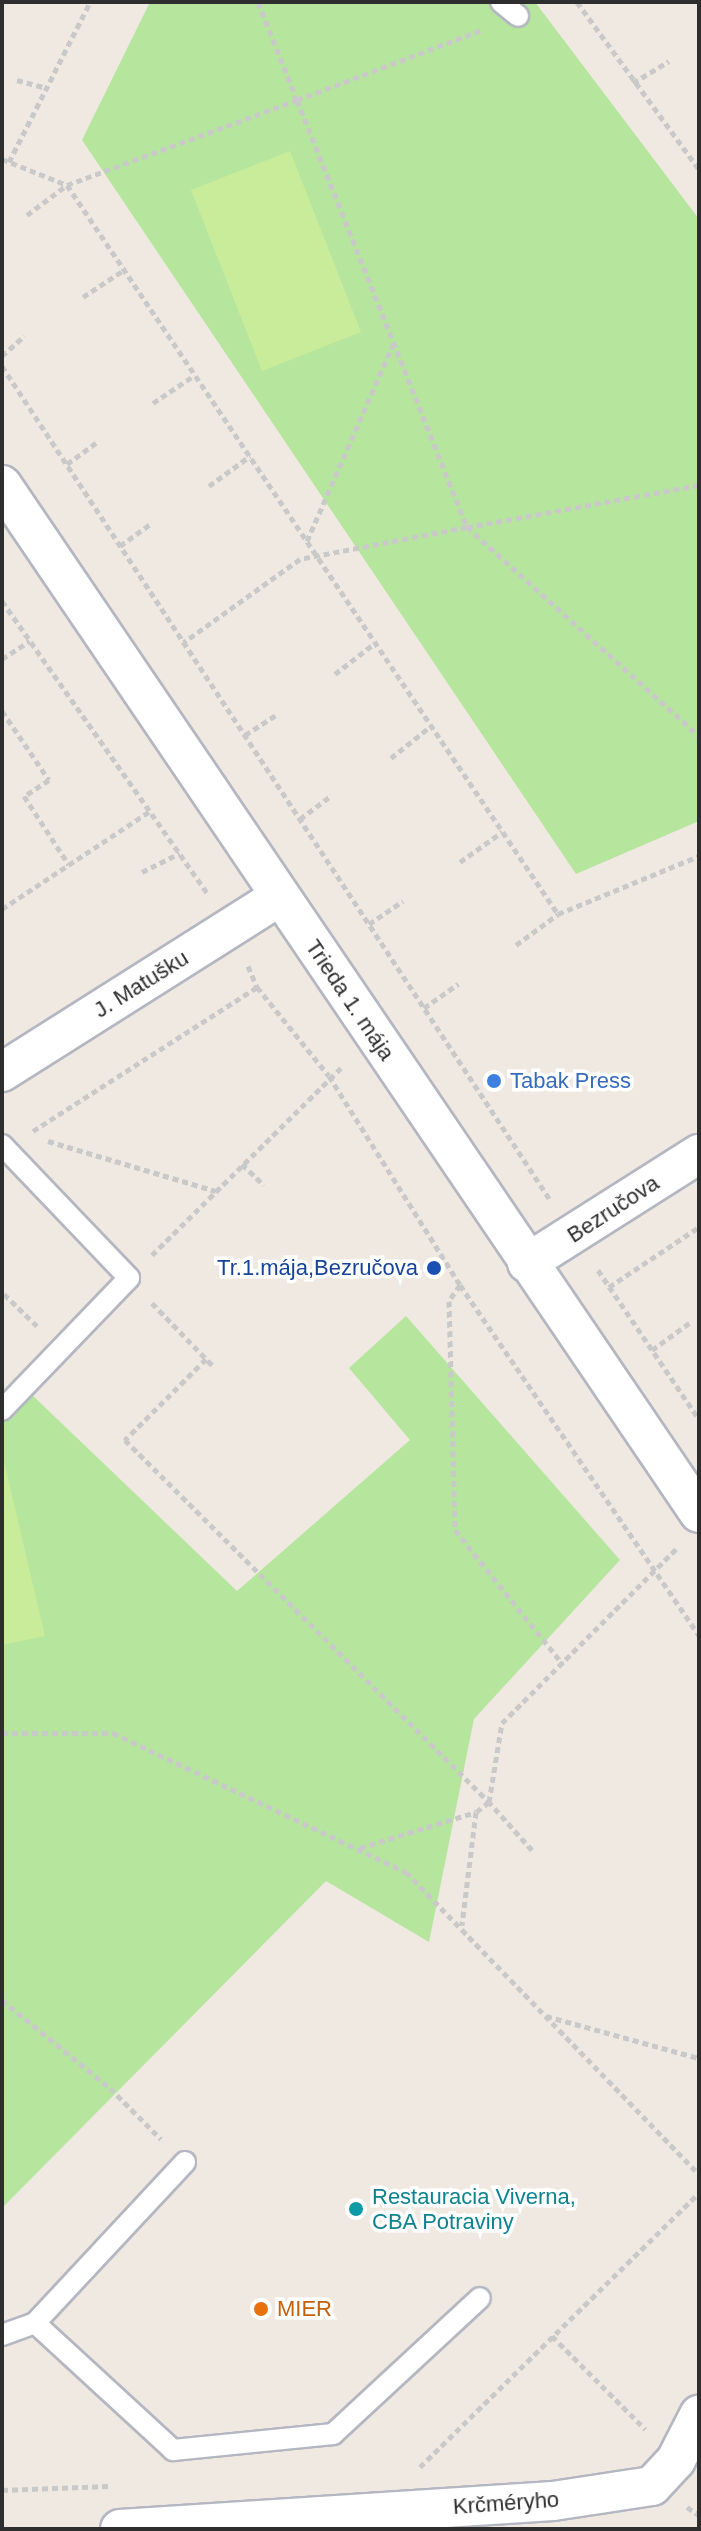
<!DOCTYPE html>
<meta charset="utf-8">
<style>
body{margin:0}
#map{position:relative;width:701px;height:2531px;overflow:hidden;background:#efe9e1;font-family:Arial,sans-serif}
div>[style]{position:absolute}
.green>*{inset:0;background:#b6e59e}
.pitch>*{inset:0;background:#c9ec9a}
.path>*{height:5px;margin-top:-2.5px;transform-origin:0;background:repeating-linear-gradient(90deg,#c9c9c9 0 6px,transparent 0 10px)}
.roads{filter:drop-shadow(2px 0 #b4b7c1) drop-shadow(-2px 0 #b4b7c1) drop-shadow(0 2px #b4b7c1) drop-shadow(0 -2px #b4b7c1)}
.lane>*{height:20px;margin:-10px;padding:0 10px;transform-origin:10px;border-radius:10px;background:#fff}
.street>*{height:38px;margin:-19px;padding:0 19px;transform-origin:19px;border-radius:19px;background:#fff}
.dots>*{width:22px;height:22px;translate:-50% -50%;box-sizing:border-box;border:4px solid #fff;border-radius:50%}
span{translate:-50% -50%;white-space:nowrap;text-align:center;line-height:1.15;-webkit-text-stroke:7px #fff;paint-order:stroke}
.street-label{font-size:22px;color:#2e2e2e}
.shop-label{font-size:22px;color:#366cbe}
.left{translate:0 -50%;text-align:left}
.transit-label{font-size:22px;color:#164399}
.right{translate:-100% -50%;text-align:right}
.culture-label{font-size:22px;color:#0d838f}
.food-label{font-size:22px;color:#c56008}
.frame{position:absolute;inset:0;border:4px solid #2e2e2e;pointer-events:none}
</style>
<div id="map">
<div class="green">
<i style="clip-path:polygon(150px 2px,535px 2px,699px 219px,699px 821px,576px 874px,82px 140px)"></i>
<i style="clip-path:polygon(406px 1316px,620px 1560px,474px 1719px,429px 1942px,326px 1881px,2px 2208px,2px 1424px,31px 1394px,237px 1591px,410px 1440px,349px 1368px)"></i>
</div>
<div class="pitch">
<i style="clip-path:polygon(290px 151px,361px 332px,262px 371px,191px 190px)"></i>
<i style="clip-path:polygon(2px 1453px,45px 1636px,2px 1645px)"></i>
</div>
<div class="path">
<i style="left:258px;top:2px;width:105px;rotate:68.3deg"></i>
<i style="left:297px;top:100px;width:197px;rotate:-20.8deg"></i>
<i style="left:577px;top:2px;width:207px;rotate:53.9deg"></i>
<i style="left:17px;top:80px;width:30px;rotate:15deg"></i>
<i style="left:633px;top:83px;width:42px;rotate:-31.4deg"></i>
<i style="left:2px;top:159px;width:70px;rotate:21.8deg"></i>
<i style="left:67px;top:185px;width:879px;rotate:56.04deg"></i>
<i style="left:558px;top:914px;width:152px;rotate:-22.4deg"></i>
<i style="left:9px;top:162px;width:179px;rotate:-63.1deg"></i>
<i style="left:27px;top:215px;width:50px;rotate:-36.9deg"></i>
<i style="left:67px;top:185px;width:245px;rotate:-20.3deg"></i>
<i style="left:297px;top:100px;width:460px;rotate:68.3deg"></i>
<i style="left:467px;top:527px;width:170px;rotate:169.2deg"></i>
<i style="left:300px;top:559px;width:143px;rotate:144.4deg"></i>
<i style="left:83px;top:297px;width:49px;rotate:-33.4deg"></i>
<i style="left:2px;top:356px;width:30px;rotate:-42deg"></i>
<i style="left:2px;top:366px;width:999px;rotate:56.68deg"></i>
<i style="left:153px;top:403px;width:50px;rotate:-33.7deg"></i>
<i style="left:67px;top:464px;width:36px;rotate:-36deg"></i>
<i style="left:699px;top:485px;width:236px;rotate:169.7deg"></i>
<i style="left:467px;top:527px;width:312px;rotate:42deg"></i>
<i style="left:209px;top:486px;width:51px;rotate:-36.2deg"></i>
<i style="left:307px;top:541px;width:217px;rotate:-66.4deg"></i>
<i style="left:120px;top:546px;width:37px;rotate:-36deg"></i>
<i style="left:2px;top:601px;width:358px;rotate:54.9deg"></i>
<i style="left:2px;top:659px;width:33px;rotate:-33deg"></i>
<i style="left:335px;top:674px;width:51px;rotate:-37.8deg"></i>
<i style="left:2px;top:711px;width:83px;rotate:55.7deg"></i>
<i style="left:49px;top:780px;width:30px;rotate:147deg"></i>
<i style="left:24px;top:796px;width:82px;rotate:56.9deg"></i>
<i style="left:245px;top:735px;width:38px;rotate:-33deg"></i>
<i style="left:391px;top:758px;width:51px;rotate:-38.7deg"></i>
<i style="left:300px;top:819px;width:40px;rotate:-37deg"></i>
<i style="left:460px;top:862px;width:52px;rotate:-35.5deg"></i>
<i style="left:142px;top:872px;width:42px;rotate:-26.6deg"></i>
<i style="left:2px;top:909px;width:178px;rotate:-33.5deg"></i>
<i style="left:369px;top:924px;width:41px;rotate:-34.1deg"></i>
<i style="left:516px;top:945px;width:52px;rotate:-36.4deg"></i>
<i style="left:248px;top:966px;width:23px;rotate:67deg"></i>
<i style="left:424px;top:1008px;width:42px;rotate:-35.2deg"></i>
<i style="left:33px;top:1131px;width:266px;rotate:-32.7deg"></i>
<i style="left:257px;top:987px;width:114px;rotate:51deg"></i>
<i style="left:329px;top:1076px;width:247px;rotate:57.9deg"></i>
<i style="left:460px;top:1285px;width:424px;rotate:55.7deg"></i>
<i style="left:48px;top:1141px;width:175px;rotate:16.6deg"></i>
<i style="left:242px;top:1164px;width:30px;rotate:44deg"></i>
<i style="left:152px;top:1255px;width:270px;rotate:-44.7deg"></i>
<i style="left:598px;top:1270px;width:180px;rotate:55.9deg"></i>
<i style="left:460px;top:1285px;width:19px;rotate:125deg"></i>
<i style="left:449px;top:1301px;width:229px;rotate:88.5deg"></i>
<i style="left:455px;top:1530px;width:171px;rotate:51.2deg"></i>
<i style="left:609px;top:1287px;width:108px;rotate:-33.7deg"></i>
<i style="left:4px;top:1294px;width:46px;rotate:44.1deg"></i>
<i style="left:152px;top:1303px;width:89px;rotate:45.9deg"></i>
<i style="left:652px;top:1350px;width:49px;rotate:-35.9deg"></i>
<i style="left:206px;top:1359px;width:115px;rotate:135deg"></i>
<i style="left:125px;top:1440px;width:513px;rotate:44.84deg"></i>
<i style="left:489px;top:1802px;width:16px;rotate:142deg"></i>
<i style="left:2px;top:1733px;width:111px"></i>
<i style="left:113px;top:1733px;width:324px;rotate:25.4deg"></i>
<i style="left:406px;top:1872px;width:421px;rotate:45.9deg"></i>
<i style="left:360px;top:1848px;width:121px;rotate:-17.2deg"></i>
<i style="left:476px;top:1812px;width:114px;rotate:97.1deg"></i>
<i style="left:532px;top:1850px;width:64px;rotate:-131.9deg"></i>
<i style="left:489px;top:1802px;width:80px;rotate:-80.7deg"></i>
<i style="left:502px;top:1723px;width:249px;rotate:-45deg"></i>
<i style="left:2px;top:2000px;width:139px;rotate:39.2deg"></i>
<i style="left:110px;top:2088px;width:72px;rotate:45deg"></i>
<i style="left:546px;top:2016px;width:159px;rotate:15.4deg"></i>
<i style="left:552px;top:2336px;width:132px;rotate:45deg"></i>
<i style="left:420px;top:2467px;width:391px;rotate:-44.5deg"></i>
<i style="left:2px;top:2490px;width:107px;rotate:-2.1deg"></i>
<i style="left:687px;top:2507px;width:14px;rotate:34deg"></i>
</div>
<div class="roads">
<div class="lane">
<i style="left:501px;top:2px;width:22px;rotate:39deg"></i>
<i style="left:2px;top:1145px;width:184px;rotate:46.3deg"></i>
<i style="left:129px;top:1278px;width:183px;rotate:133.9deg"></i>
<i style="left:35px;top:2323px;width:220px;rotate:-47deg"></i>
<i style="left:2px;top:2335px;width:35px;rotate:-20deg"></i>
<i style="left:35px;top:2323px;width:188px;rotate:42.6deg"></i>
<i style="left:173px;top:2450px;width:161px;rotate:-5.7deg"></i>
<i style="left:333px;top:2434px;width:200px;rotate:-42.8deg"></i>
</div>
<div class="street">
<i style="left:2px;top:485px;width:1242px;rotate:55.86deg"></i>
<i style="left:2px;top:1072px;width:328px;rotate:-32.3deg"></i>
<i style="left:527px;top:1263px;width:204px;rotate:-32.4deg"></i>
<i style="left:120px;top:2529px;width:434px;rotate:-3.7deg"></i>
<i style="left:553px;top:2501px;width:100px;rotate:-8.6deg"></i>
<i style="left:652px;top:2486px;width:35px;rotate:-47deg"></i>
<i style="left:676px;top:2460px;width:51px;rotate:-62.9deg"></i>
</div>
</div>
<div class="dots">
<i style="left:494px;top:1081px;background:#3f7fe0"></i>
<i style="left:434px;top:1268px;background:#1a4fb4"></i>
<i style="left:356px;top:2209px;background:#0f9aa8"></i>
<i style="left:261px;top:2309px;background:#e8710a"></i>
</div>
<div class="street-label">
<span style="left:141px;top:984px;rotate:-32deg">J. Matušku</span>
<span style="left:350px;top:1000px;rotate:56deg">Trieda 1. mája</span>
<span style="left:613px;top:1209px;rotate:-33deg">Bezručova</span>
<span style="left:506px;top:2503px;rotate:-4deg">Krčméryho</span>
</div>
<div class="shop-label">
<span class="left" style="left:510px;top:1081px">Tabak Press</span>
</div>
<div class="transit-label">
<span class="right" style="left:418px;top:1268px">Tr.1.mája,Bezručova</span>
</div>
<div class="culture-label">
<span class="left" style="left:372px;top:2209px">Restauracia Viverna,<br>CBA Potraviny</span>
</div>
<div class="food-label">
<span class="left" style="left:277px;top:2309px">MIER</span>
</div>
<div class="frame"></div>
</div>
